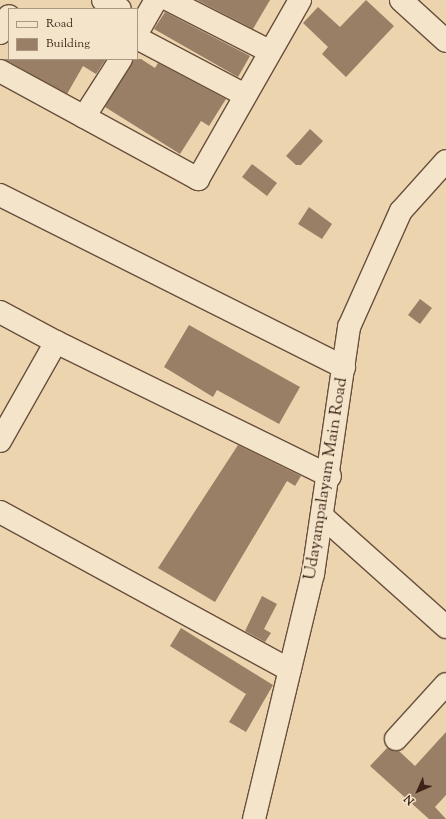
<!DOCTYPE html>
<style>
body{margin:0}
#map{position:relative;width:446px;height:819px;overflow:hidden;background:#ecd5ae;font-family:"Sorts Mill Goudy",serif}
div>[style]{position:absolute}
.building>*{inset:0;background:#987f66}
.roads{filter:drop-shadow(1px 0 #694f3d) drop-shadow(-1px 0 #694f3d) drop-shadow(0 1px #694f3d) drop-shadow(0 -1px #694f3d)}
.minor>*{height:22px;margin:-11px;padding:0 11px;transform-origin:11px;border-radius:11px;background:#f3e4ca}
span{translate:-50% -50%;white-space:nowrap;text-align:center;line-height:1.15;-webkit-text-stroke:3.5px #f3e4ca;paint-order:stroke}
.street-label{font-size:17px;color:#3d2217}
.legend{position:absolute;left:8px;top:8px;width:130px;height:52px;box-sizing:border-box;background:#f3e4ca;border:1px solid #aa9682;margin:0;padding:5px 7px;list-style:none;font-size:12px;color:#3d2217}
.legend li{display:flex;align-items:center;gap:8px;height:20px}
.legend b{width:20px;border:1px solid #aa9682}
.north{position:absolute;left:398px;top:771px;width:40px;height:40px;-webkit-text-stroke:3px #f3e4ca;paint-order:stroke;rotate:225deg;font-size:11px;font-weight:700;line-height:16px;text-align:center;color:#3d2217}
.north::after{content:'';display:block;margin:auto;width:14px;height:18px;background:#3d2217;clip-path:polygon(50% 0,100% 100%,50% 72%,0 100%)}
</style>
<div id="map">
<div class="building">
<i style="clip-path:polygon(197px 0,270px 0,253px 29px)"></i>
<i style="clip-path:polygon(366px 0,394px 26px,346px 77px,322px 54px,328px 47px,303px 23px,318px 7px,340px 27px)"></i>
<i style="clip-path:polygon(165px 12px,250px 56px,238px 77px,154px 29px)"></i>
<i style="clip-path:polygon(4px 59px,106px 59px,96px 74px,83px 66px,67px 94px)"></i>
<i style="clip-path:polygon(133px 59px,141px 59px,155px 68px,158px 63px,226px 99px,209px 126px,201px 121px,180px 154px,105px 107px)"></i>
<i style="clip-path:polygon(310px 129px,323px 141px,301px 165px,296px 165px,286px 156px)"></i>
<i style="clip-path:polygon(252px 164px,277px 183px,267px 196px,242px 177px)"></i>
<i style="clip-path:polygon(309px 207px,332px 224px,322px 239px,298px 224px)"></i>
<i style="clip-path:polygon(420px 299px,432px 308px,420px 324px,408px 315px)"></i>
<i style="clip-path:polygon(189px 325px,300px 387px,279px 424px,217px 390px,213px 397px,164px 367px)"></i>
<i style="clip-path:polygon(238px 445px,301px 476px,295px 486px,287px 481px,215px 602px,158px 568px)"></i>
<i style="clip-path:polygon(262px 596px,277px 604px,264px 629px,271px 633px,265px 642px,245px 631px)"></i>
<i style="clip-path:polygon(181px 628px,273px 685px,246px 732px,229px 722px,246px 694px,170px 646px)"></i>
<i style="clip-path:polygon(446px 732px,446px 795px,435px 807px,446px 819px,429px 819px,370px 766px,387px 748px,399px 751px,415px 766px)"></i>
</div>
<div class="roads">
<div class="minor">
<i style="left:103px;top:0;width:19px;rotate:28deg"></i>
<i style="left:169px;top:0;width:112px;rotate:27deg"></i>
<i style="left:401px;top:0;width:61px;rotate:42.3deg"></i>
<i style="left:0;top:33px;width:19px;rotate:-62deg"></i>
<i style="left:137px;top:33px;width:38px;rotate:-60deg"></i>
<i style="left:137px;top:38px;width:122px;rotate:27.8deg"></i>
<i style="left:0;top:71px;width:226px;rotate:28.6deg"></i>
<i style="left:198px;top:179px;width:206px;rotate:-60.3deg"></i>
<i style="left:84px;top:117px;width:69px;rotate:-57.5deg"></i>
<i style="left:0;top:195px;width:385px;rotate:26.6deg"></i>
<i style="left:0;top:312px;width:64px;rotate:28.2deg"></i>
<i style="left:0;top:441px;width:114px;rotate:-60.5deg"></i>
<i style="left:56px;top:342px;width:305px;rotate:26.1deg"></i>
<i style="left:0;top:512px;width:330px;rotate:28.6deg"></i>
<i style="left:323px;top:517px;width:165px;rotate:41.8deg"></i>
<i style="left:396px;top:739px;width:74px;rotate:-47.7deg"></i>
<i style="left:254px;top:819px;width:252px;rotate:-76.5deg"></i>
<i style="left:313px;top:574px;width:250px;rotate:-81.7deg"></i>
<i style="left:349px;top:327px;width:127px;rotate:-65.9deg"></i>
<i style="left:401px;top:211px;width:67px;rotate:-48deg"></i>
</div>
</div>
<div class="street-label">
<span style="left:327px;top:479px;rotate:-81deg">Udayampalayam Main Road</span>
</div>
<ul class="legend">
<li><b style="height:5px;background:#f3e4ca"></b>Road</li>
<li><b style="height:11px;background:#987f66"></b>Building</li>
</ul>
<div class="north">N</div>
</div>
